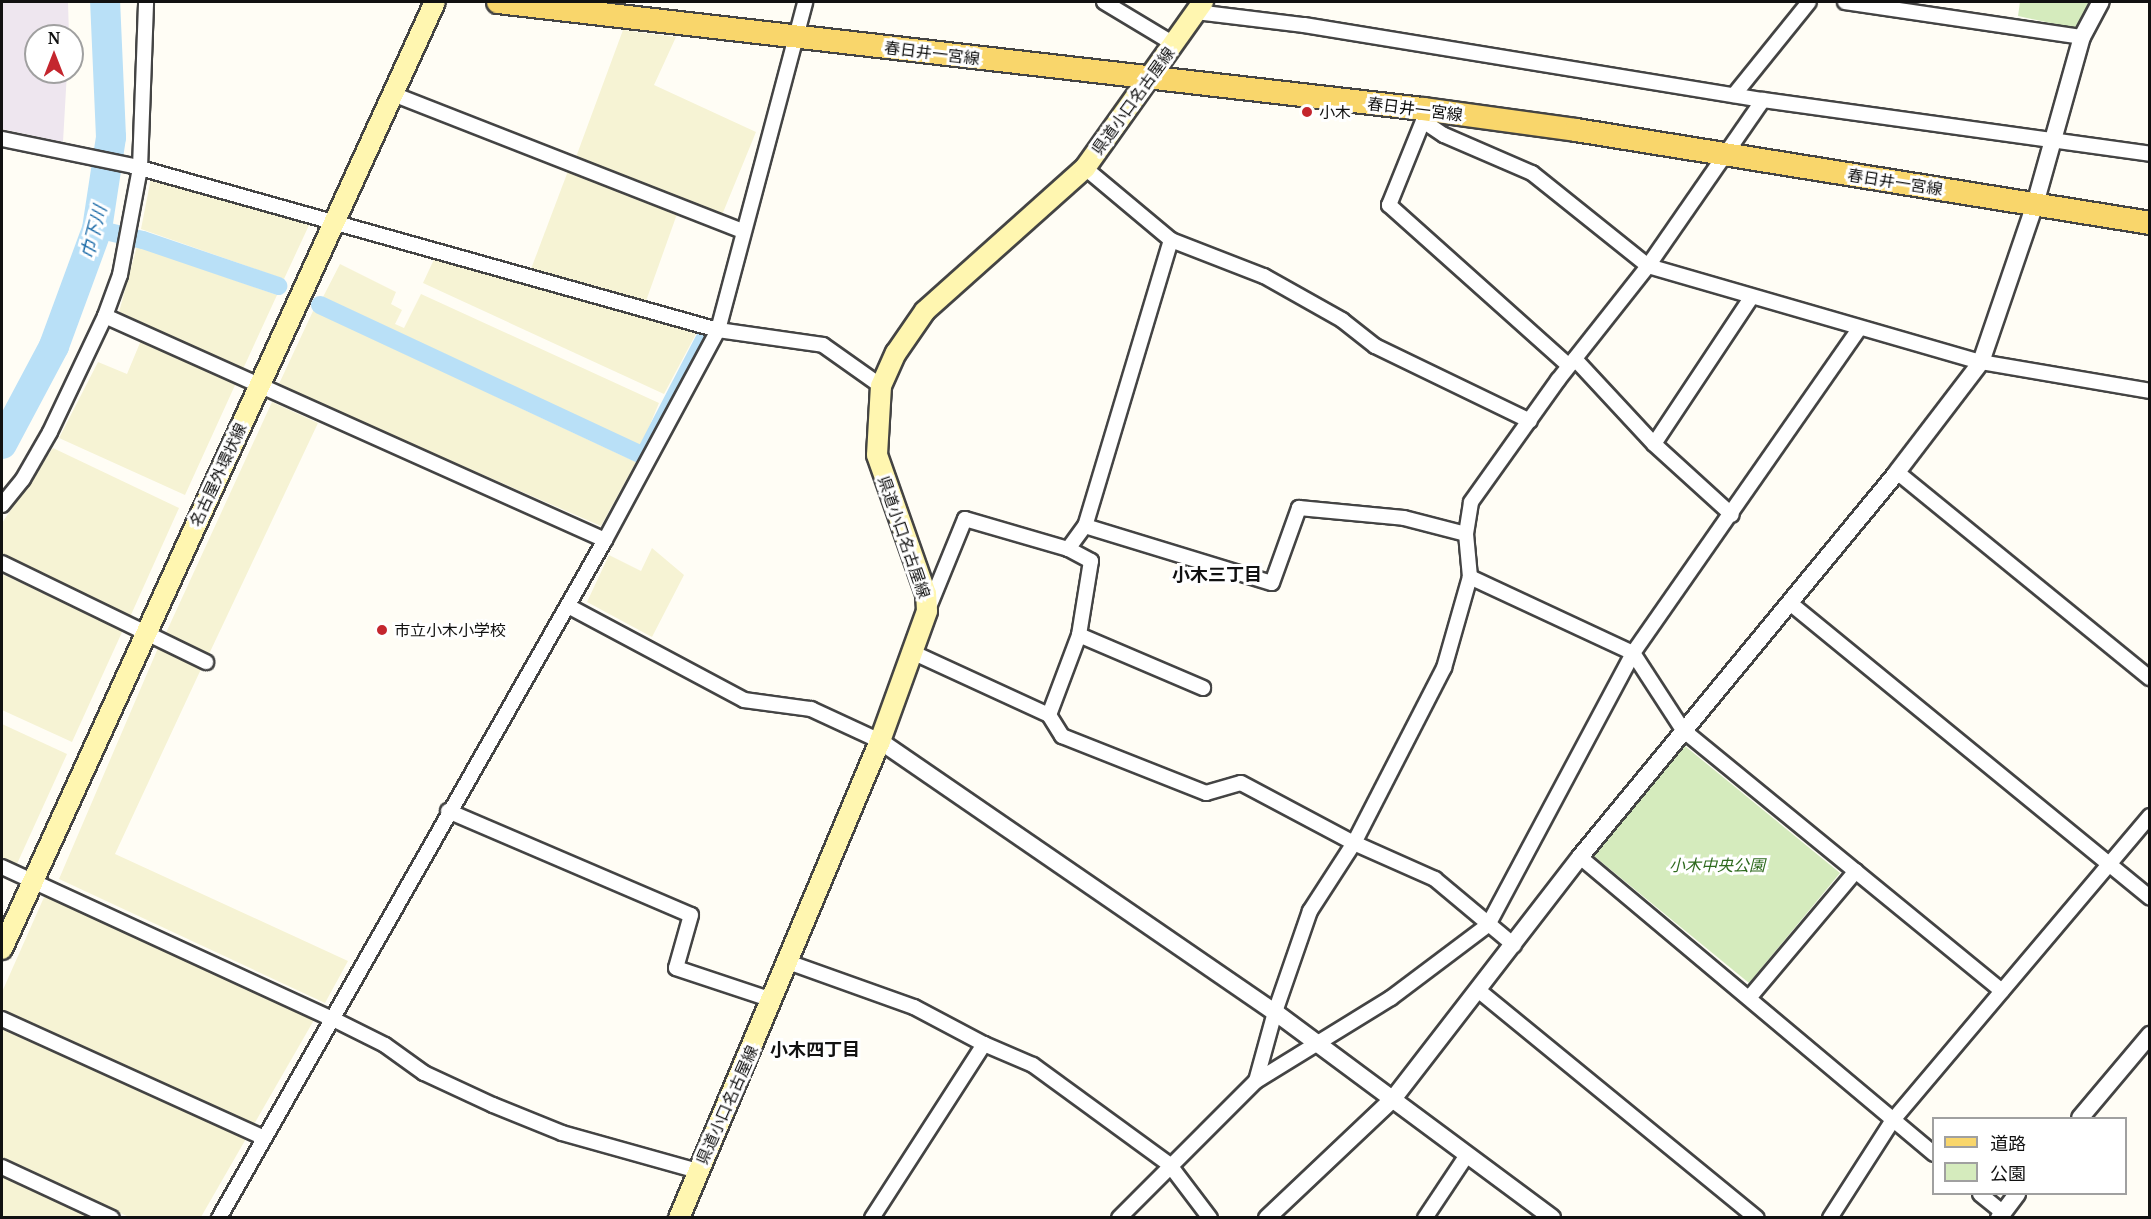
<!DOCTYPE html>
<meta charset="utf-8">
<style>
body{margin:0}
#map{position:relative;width:2151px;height:1219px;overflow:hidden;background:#fffdf5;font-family:"Noto Serif","Noto Sans JP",serif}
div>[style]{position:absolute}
.industrial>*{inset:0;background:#eee6ef}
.farmland>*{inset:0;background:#f6f3d4}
.green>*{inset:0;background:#d5ebbd}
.canal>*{height:18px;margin:-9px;padding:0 9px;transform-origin:9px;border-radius:9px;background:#b9e0f7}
.river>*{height:30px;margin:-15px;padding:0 15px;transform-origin:15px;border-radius:15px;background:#b9e0f7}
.roads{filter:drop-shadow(2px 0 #444) drop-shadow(-2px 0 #444) drop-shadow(0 2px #444) drop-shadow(0 -2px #444)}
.minor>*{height:14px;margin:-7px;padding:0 7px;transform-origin:7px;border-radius:7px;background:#fff}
.tertiary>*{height:16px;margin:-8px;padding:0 8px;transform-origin:8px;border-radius:8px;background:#fff}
.secondary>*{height:20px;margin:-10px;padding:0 10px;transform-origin:10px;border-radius:10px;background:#fff6b0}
.primary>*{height:22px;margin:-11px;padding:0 11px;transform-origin:11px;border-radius:11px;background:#f9d66b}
.dots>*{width:16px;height:16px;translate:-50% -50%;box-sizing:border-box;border:3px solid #fff;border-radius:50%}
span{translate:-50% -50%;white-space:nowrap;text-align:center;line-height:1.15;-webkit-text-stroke:6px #fff;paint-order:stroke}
.street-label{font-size:16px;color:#111}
.poi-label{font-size:16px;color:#111}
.left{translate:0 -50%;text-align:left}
.park-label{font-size:16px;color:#2f6b1f;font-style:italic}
.water-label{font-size:18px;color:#1768a6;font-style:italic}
.neighbourhood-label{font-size:18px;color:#111;font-weight:700}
.frame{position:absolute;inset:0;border:3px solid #111;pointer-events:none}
.legend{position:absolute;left:1932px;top:1117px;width:195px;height:78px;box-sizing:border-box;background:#fff;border:2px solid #a0a0a0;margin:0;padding:8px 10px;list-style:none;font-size:18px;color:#111}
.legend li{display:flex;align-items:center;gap:12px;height:30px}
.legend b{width:30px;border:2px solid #a0a0a0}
.north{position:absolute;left:24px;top:24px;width:60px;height:60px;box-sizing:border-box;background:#fff;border:2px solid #a0a0a0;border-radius:50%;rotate:0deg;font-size:16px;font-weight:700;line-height:24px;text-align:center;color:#111}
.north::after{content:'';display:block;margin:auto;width:21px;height:27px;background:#c4262e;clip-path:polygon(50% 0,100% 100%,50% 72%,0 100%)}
</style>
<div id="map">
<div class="industrial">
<i style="clip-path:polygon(2px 2px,68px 2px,69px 36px,36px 36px,36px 72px,67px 72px,63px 142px,2px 129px)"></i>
</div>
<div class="farmland">
<i style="clip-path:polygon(623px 30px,676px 37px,654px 85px,756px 132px,722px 215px,576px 157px)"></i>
<i style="clip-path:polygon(568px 171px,677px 214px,646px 301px,531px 269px)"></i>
<i style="clip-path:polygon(151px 178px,310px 223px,284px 279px,141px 229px)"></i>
<i style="clip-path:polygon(137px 246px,277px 295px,243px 369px,119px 312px)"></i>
<i style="clip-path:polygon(436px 255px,698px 330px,664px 394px,423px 283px)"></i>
<i style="clip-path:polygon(340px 264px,396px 292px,391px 304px,402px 310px,395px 324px,404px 328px,421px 294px,659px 403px,641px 446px,323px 297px)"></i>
<i style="clip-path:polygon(313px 311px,636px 462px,601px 526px,278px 386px)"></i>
<i style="clip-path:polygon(142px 338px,236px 383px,185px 495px,59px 438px,98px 362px,127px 374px)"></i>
<i style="clip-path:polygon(272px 402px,318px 423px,209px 654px,165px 635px)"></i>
<i style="clip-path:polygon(53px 448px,179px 508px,130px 617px,2px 557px,2px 523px)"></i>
<i style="clip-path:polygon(652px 548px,684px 575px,652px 637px,587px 602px,609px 555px,641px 571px)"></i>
<i style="clip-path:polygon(2px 574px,123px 630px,72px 742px,2px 710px)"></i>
<i style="clip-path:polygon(158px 648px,202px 667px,115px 854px,348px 961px,325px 1003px,59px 879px)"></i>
<i style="clip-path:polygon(2px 724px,67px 754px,16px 866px,2px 859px)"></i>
<i style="clip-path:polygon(45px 895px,314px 1020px,253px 1126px,2px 1012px,2px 992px)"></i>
<i style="clip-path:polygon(2px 1026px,247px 1137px,201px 1217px,129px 1217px,2px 1159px)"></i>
<i style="clip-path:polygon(2px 1176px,94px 1217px,2px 1217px)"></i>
</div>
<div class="green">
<i style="clip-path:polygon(2020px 2px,2093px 2px,2079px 29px,2018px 16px)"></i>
<i style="clip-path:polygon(1685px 746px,1840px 873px,1749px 983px,1594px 856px)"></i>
</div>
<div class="canal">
<i style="left:97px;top:229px;width:47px;rotate:13.4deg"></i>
<i style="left:143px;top:240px;width:143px;rotate:18.8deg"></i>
<i style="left:320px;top:305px;width:357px;rotate:25deg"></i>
<i style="left:644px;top:456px;width:131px;rotate:-62.7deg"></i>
</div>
<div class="river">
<i style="left:2px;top:444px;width:111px;rotate:-62deg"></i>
<i style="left:54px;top:346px;width:125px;rotate:-69.8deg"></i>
<i style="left:97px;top:229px;width:93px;rotate:-81.3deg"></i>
<i style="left:111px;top:137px;width:135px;rotate:-92.5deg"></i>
</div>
<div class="roads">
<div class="minor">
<i style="left:1104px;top:2px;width:82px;rotate:31deg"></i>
<i style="left:1845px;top:2px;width:240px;rotate:8.4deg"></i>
<i style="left:1196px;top:12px;width:109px;rotate:6.9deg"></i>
<i style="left:1304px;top:25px;width:465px;rotate:9.3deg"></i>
<i style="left:1763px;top:100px;width:391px;rotate:7.9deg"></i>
<i style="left:393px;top:94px;width:376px;rotate:21.4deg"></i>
<i style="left:1734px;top:95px;width:119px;rotate:-51.1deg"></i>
<i style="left:1423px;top:109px;width:12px;rotate:90deg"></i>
<i style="left:1423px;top:121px;width:25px;rotate:34deg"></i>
<i style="left:1444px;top:135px;width:96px;rotate:23.4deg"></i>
<i style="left:1532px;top:173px;width:149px;rotate:38.7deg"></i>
<i style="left:1648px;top:266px;width:347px;rotate:16.1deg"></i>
<i style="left:1981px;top:362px;width:171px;rotate:9.7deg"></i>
<i style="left:1423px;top:121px;width:91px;rotate:112deg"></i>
<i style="left:1389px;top:205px;width:241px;rotate:41.8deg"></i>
<i style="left:2px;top:139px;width:134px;rotate:11.6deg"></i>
<i style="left:133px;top:166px;width:608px;rotate:15.66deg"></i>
<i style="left:718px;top:330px;width:339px;rotate:-75.1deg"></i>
<i style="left:1085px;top:168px;width:112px;rotate:39.9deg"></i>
<i style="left:1171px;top:240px;width:100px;rotate:21.2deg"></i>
<i style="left:1264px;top:276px;width:90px;rotate:29.4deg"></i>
<i style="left:1342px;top:320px;width:42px;rotate:38.2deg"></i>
<i style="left:1375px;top:346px;width:172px;rotate:25.8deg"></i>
<i style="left:1171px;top:240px;width:299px;rotate:106.7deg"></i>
<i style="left:1085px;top:526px;width:195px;rotate:17deg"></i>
<i style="left:1272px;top:583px;width:80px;rotate:-70.2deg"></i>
<i style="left:1299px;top:508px;width:105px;rotate:5.4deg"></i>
<i style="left:1404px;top:518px;width:64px;rotate:14.5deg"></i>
<i style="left:105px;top:316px;width:548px;rotate:24.13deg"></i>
<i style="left:605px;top:540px;width:238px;rotate:-61.7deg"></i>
<i style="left:718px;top:330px;width:106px;rotate:8.1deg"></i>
<i style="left:823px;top:345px;width:71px;rotate:35.3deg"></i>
<i style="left:1575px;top:359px;width:116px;rotate:47.1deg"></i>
<i style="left:1654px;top:444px;width:105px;rotate:42.3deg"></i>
<i style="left:1654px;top:444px;width:175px;rotate:-56.4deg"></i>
<i style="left:1897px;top:472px;width:326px;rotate:39.2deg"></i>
<i style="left:2px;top:505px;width:33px;rotate:-51deg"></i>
<i style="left:23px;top:479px;width:54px;rotate:-60.1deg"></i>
<i style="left:50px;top:432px;width:128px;rotate:-64.6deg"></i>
<i style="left:105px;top:316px;width:44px;rotate:-69.9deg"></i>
<i style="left:120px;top:275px;width:109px;rotate:-79.4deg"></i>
<i style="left:140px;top:168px;width:166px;rotate:-87.9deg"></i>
<i style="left:2px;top:563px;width:227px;rotate:25.9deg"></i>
<i style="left:1470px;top:577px;width:180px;rotate:25deg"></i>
<i style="left:1633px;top:653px;width:92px;rotate:57deg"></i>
<i style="left:1683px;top:730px;width:412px;rotate:39.3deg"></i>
<i style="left:1790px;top:603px;width:465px;rotate:39.3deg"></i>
<i style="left:570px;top:607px;width:197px;rotate:28.1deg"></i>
<i style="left:744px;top:700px;width:68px;rotate:7.7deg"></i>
<i style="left:811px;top:709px;width:76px;rotate:24.9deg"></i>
<i style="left:929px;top:607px;width:95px;rotate:-67.8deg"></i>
<i style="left:965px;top:519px;width:107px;rotate:16.2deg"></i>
<i style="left:1079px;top:635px;width:135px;rotate:23.1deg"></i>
<i style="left:914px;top:653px;width:149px;rotate:24.7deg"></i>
<i style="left:1049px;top:715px;width:25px;rotate:58deg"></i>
<i style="left:1062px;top:736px;width:155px;rotate:21.6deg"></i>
<i style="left:1206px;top:793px;width:36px;rotate:-16deg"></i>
<i style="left:1241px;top:783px;width:128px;rotate:28deg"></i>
<i style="left:1354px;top:843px;width:89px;rotate:24deg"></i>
<i style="left:1435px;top:879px;width:103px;rotate:39.9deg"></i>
<i style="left:1049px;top:715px;width:85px;rotate:-69.4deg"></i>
<i style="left:1079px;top:635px;width:75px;rotate:-80.8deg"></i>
<i style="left:1091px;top:561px;width:26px;rotate:-152deg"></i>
<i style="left:1068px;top:549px;width:29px;rotate:-54deg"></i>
<i style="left:448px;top:811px;width:264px;rotate:23.2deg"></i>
<i style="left:691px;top:915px;width:55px;rotate:105.8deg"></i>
<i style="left:676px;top:968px;width:101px;rotate:18.4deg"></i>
<i style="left:1580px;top:857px;width:462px;rotate:40deg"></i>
<i style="left:2px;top:867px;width:362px;rotate:24.7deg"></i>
<i style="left:331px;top:1018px;width:60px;rotate:26.6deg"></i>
<i style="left:385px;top:1045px;width:48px;rotate:35.7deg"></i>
<i style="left:424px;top:1073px;width:76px;rotate:24.9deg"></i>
<i style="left:493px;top:1105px;width:74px;rotate:22.1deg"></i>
<i style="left:562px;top:1133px;width:141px;rotate:15.6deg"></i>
<i style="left:788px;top:962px;width:134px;rotate:19.7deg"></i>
<i style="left:914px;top:1007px;width:79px;rotate:27.9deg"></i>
<i style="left:1478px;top:990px;width:360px;rotate:39.3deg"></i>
<i style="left:1749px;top:998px;width:166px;rotate:-49.9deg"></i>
<i style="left:2px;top:1019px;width:286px;rotate:24.4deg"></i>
<i style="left:1256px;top:1081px;width:72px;rotate:-74.6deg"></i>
<i style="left:1275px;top:1012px;width:107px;rotate:-70.9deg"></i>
<i style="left:1310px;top:911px;width:81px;rotate:-57.1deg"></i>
<i style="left:1354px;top:843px;width:197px;rotate:-62.8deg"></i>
<i style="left:1444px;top:668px;width:95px;rotate:-74.1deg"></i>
<i style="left:1470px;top:577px;width:43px;rotate:-95.3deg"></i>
<i style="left:1466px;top:534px;width:32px;rotate:-81deg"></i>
<i style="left:1471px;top:502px;width:150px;rotate:-54.5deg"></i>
<i style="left:1558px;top:380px;width:145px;rotate:-51.7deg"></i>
<i style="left:1648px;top:266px;width:202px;rotate:-55.3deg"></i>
<i style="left:2px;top:1167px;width:121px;rotate:24.9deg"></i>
<i style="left:1980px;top:1194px;width:28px;rotate:39deg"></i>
<i style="left:219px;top:1218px;width:780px;rotate:-60.35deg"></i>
<i style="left:872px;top:1218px;width:207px;rotate:-57.2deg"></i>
<i style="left:984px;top:1044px;width:53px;rotate:23.2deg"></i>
<i style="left:1033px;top:1065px;width:168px;rotate:36.1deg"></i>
<i style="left:1169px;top:1164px;width:68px;rotate:52.8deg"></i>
<i style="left:1119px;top:1218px;width:194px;rotate:-45deg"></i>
<i style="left:1256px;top:1081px;width:158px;rotate:-31.6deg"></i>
<i style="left:1391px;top:998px;width:121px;rotate:-37deg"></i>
<i style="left:1488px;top:925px;width:308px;rotate:-61.9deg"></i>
<i style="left:1633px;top:653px;width:395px;rotate:-55.1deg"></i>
<i style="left:1425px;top:1218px;width:76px;rotate:-56.3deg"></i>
<i style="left:1830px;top:1218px;width:117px;rotate:-57.3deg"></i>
<i style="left:1893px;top:1120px;width:398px;rotate:-49.8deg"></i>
</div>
<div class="tertiary">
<i style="left:880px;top:741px;width:479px;rotate:34.5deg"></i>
<i style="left:1275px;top:1012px;width:345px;rotate:36.6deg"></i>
<i style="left:2080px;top:1118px;width:109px;rotate:-49.9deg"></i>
<i style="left:1267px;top:1218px;width:173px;rotate:-43.4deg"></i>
<i style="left:1393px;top:1099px;width:306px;rotate:-52.3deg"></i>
<i style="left:1580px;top:857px;width:499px;rotate:-50.5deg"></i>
<i style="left:1897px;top:472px;width:138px;rotate:-52.6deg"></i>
<i style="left:1981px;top:362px;width:167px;rotate:-71.1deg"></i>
<i style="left:2035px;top:204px;width:173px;rotate:-74.3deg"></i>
<i style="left:2082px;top:37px;width:40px;rotate:-62deg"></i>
<i style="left:1999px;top:1218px;width:30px;rotate:-53deg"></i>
</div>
<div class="secondary">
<i style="left:2px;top:949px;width:1041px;rotate:-65.43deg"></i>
<i style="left:679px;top:1218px;width:518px;rotate:-67.15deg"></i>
<i style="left:880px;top:741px;width:138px;rotate:-70.1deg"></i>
<i style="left:927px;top:611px;width:17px;rotate:-93deg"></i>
<i style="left:926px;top:594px;width:147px;rotate:-109.4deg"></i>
<i style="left:877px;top:455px;width:69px;rotate:-86.7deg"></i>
<i style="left:881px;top:386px;width:36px;rotate:-66deg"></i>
<i style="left:896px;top:353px;width:51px;rotate:-55.4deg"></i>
<i style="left:925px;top:311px;width:215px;rotate:-41.8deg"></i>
<i style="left:1085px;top:168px;width:204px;rotate:-54.6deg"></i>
</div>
<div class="primary">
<i style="left:498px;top:2px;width:931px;rotate:6.6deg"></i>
<i style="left:1423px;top:109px;width:154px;rotate:7.8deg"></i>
<i style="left:1576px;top:130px;width:581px;rotate:9.2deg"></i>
</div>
</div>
<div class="dots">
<i style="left:1307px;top:112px;background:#c4262e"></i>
<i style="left:382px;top:630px;background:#c4262e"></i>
</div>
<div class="street-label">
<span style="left:932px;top:53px;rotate:7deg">春日井一宮線</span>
<span style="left:1133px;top:101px;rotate:-54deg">県道小口名古屋線</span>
<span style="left:1415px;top:109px;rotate:7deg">春日井一宮線</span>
<span style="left:1895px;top:182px;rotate:9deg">春日井一宮線</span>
<span style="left:218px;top:475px;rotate:-65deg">名古屋外環状線</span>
<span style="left:904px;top:537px;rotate:71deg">県道小口名古屋線</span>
<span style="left:727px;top:1105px;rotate:-66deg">県道小口名古屋線</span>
</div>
<div class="poi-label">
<span class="left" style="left:1319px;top:112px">小木</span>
<span class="left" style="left:394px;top:630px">市立小木小学校</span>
</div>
<div class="park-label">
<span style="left:1717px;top:865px">小木中央公園</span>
</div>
<div class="water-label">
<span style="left:93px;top:232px;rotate:-75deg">巾下川</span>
</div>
<div class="neighbourhood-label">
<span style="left:1217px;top:574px">小木三丁目</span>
<span style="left:815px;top:1049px">小木四丁目</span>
</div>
<div class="frame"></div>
<ul class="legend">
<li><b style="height:8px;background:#f9d66b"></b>道路</li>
<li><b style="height:16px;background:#d5ebbd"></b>公園</li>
</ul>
<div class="north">N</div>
</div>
